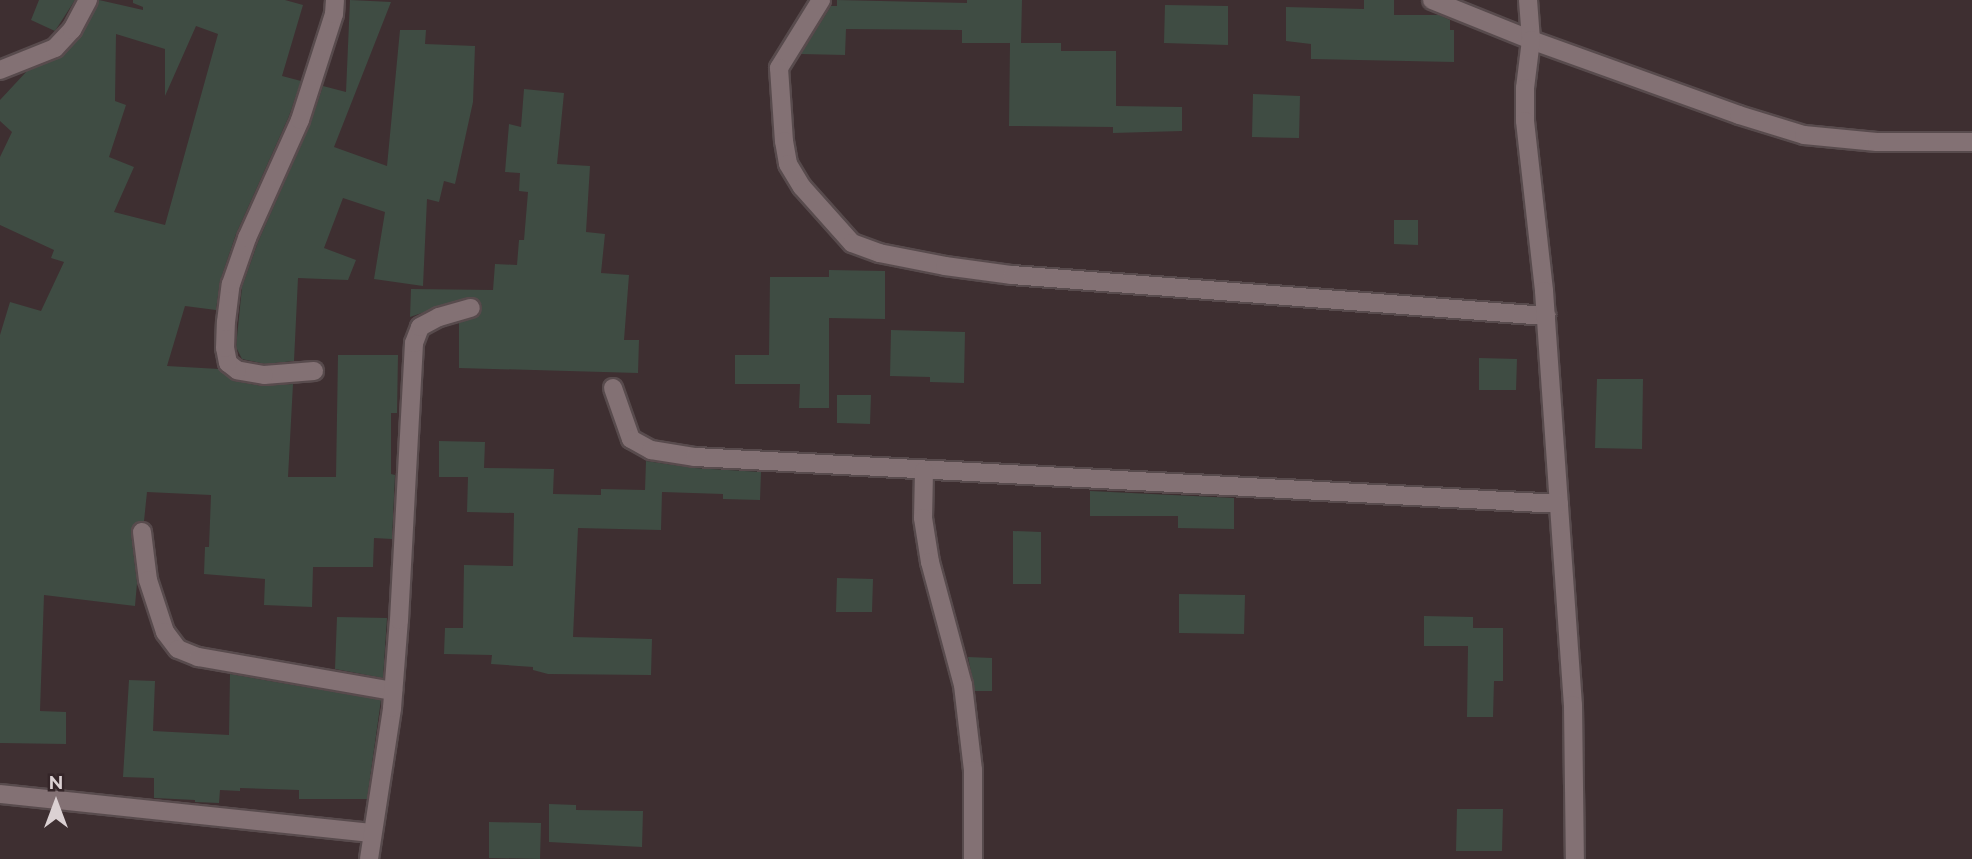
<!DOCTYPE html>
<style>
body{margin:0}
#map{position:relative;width:1972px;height:859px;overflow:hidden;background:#3e2f31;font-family:Raleway,sans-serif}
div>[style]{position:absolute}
.building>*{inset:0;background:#3f4c43}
.roads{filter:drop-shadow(2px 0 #584b4d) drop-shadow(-2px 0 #584b4d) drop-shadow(0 2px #584b4d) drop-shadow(0 -2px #584b4d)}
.minor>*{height:18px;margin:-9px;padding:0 9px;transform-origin:9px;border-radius:9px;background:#837174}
span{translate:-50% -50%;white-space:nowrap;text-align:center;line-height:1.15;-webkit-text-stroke:7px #342528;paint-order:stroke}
.north{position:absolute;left:21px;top:768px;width:70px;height:70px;-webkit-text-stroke:5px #342528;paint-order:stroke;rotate:0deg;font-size:19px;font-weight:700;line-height:28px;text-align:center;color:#dbd1d3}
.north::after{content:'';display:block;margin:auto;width:24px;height:32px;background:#dbd1d3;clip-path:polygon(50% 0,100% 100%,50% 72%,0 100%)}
</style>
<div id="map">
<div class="building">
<i style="clip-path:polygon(39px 0,75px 0,55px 31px,31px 20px)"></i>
<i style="clip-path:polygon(evenodd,99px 0,143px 10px,143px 7px,133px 3px,133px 0,285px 0,303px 5px,282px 76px,301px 81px,289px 116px,236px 234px,220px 281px,216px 310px,185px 306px,167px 366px,219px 369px,234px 381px,262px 386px,293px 384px,288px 477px,336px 477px,338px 355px,398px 355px,397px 413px,391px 413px,391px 474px,395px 475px,392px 539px,374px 538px,373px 567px,313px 567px,312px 607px,264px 605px,265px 579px,204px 574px,205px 547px,209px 547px,211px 495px,147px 492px,144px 521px,135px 523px,131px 533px,137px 583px,135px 606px,44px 595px,40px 711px,66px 712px,66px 744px,0 743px,0 335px,10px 302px,41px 311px,64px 262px,51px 258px,54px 250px,0 225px,0 157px,12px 132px,0 121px,0 100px,27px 71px,63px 56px,82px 35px,99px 0,196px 26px,218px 34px,165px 225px,114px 212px,134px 167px,109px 157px,126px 105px,115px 101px,116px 34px,165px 49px,165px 96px,196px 26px)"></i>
<i style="clip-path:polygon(350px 0,391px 2px,334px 147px,387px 166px,400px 30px,426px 30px,425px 44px,475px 46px,473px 102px,455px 184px,444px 181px,439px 202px,427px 199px,423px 286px,374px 279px,385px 212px,343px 198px,324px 248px,356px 260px,348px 280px,298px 278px,294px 361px,265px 364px,242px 359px,236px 347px,242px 287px,258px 242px,310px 125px,323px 86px,346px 92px)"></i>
<i style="clip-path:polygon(837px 0,967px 3px,967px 0,1022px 0,1021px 43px,1061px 43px,1061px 51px,1116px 51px,1116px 106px,1182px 107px,1182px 131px,1113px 133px,1113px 127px,1009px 126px,1010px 43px,962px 43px,962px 30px,846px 29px,845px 55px,801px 54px,831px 6px,837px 6px)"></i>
<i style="clip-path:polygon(1364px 0,1394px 0,1394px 15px,1439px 15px,1450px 20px,1450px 30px,1454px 30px,1454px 62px,1311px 59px,1311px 44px,1286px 41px,1286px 7px,1364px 9px)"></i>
<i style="clip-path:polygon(1165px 5px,1228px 6px,1228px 45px,1164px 43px)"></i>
<i style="clip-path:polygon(524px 89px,564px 93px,557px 164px,590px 166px,586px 232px,605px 234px,601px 273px,629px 275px,624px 340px,639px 340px,638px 373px,459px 368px,459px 323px,480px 315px,482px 306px,479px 300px,468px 297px,410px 317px,411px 289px,493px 290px,495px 264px,517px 265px,519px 240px,524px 240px,528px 192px,519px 191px,520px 173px,505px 172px,509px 124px,521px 127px)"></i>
<i style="clip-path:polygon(1253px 94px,1300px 96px,1299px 138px,1252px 137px)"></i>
<i style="clip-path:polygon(1394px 220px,1418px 220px,1418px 245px,1394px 244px)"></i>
<i style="clip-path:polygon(829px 270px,885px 271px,885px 319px,829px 318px,829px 408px,799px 408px,800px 384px,735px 384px,735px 355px,769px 355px,770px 277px,829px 277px)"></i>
<i style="clip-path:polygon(891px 330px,965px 332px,964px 383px,930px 382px,930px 377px,890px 376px)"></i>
<i style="clip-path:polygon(1479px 358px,1517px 359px,1516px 390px,1479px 390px)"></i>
<i style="clip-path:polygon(1597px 379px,1643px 379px,1642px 449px,1595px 448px)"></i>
<i style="clip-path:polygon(837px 395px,871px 395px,870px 424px,837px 423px)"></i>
<i style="clip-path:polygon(439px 441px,485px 442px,484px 468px,554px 469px,553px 494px,601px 495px,601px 489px,645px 490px,646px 461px,694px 468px,761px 472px,760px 500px,723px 499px,723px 494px,662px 492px,661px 530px,578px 528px,573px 637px,652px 639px,651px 675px,548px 674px,533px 670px,533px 667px,491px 664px,492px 655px,444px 654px,445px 628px,463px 628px,464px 565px,513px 566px,514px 513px,467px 512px,468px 477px,439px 477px)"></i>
<i style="clip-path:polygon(1090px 491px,1234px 498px,1234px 529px,1178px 528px,1178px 516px,1090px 516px)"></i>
<i style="clip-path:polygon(1013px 531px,1041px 532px,1041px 584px,1013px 584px)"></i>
<i style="clip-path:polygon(837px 578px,873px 579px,872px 612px,836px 612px)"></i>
<i style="clip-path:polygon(1179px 594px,1245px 595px,1244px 634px,1179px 633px)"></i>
<i style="clip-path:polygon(1424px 616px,1473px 617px,1473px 628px,1503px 628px,1503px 681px,1494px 681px,1493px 717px,1467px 717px,1468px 646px,1424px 646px)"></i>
<i style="clip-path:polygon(337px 617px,387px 618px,383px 678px,335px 669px)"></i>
<i style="clip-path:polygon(968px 657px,992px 658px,992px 691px,975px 691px)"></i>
<i style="clip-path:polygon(230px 674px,381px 700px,367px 799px,299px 799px,299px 790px,240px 788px,240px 791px,220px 790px,219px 803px,195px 802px,195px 800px,154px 798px,154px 778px,123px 777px,129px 680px,155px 681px,153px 731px,229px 735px)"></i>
<i style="clip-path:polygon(549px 804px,576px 805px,576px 810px,643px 811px,642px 847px,549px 842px)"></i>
<i style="clip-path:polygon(1457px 809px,1503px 809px,1502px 851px,1456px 851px)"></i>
<i style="clip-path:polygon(489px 822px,541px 823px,540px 859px,489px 858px)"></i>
</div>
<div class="roads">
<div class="minor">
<i style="left:821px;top:0;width:80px;rotate:121.7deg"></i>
<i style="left:779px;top:68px;width:73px;rotate:86.1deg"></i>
<i style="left:784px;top:141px;width:23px;rotate:80deg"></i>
<i style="left:788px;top:164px;width:27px;rotate:59deg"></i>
<i style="left:802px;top:187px;width:75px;rotate:48.2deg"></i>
<i style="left:852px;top:243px;width:29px;rotate:20deg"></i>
<i style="left:879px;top:253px;width:67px;rotate:11.1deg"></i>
<i style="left:945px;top:266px;width:68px;rotate:7.7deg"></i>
<i style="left:1012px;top:275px;width:536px;rotate:4.39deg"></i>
<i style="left:1432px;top:0;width:107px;rotate:22deg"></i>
<i style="left:1531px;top:40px;width:221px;rotate:19.8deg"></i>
<i style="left:1739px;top:115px;width:68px;rotate:17.1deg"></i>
<i style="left:1804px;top:135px;width:73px;rotate:5.5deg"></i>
<i style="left:1877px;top:142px;width:95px"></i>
<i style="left:1528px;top:0;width:40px;rotate:85.7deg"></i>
<i style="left:1531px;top:40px;width:48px;rotate:97.1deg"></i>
<i style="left:1525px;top:88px;width:33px;rotate:90deg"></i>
<i style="left:1525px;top:121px;width:171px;rotate:83.6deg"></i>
<i style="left:1544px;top:291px;width:415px;rotate:86deg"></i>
<i style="left:1573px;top:705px;width:154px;rotate:89.3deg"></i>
<i style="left:0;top:70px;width:59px;rotate:-21.8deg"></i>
<i style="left:55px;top:48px;width:25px;rotate:-47deg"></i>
<i style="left:72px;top:30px;width:34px;rotate:-62deg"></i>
<i style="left:314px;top:371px;width:50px;rotate:175.4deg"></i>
<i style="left:264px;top:375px;width:27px;rotate:-170deg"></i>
<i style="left:237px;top:370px;width:11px;rotate:-142deg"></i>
<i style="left:228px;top:363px;width:15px;rotate:-101deg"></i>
<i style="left:225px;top:348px;width:26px;rotate:-88deg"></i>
<i style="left:226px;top:322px;width:38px;rotate:-83deg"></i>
<i style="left:231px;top:284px;width:49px;rotate:-70.8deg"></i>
<i style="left:247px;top:238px;width:129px;rotate:-65.8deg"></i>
<i style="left:300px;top:120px;width:111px;rotate:-72.2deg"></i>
<i style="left:334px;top:14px;width:14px;rotate:-86deg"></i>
<i style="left:613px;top:388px;width:54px;rotate:70.6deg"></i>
<i style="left:631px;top:439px;width:23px;rotate:29deg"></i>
<i style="left:651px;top:450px;width:45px;rotate:9deg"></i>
<i style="left:695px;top:457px;width:865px;rotate:3.11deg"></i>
<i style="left:924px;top:471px;width:47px;rotate:91.2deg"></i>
<i style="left:923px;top:518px;width:45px;rotate:81deg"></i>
<i style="left:930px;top:562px;width:127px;rotate:75deg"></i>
<i style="left:963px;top:685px;width:86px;rotate:83.3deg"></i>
<i style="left:973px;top:770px;width:89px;rotate:90deg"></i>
<i style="left:142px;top:532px;width:48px;rotate:82.9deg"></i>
<i style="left:148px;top:580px;width:55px;rotate:71.9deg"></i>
<i style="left:165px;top:632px;width:21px;rotate:53deg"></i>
<i style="left:178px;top:649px;width:22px;rotate:22deg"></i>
<i style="left:198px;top:657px;width:198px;rotate:9.9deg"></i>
<i style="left:0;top:794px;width:374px;rotate:6deg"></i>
<i style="left:369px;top:859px;width:153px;rotate:-81.3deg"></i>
<i style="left:392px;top:708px;width:88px;rotate:-85.5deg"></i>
<i style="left:399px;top:620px;width:277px;rotate:-86.9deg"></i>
<i style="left:414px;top:343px;width:17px;rotate:-69deg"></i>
<i style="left:420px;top:327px;width:21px;rotate:-28deg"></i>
<i style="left:439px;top:317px;width:33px;rotate:-16deg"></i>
</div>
</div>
<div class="north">N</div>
</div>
